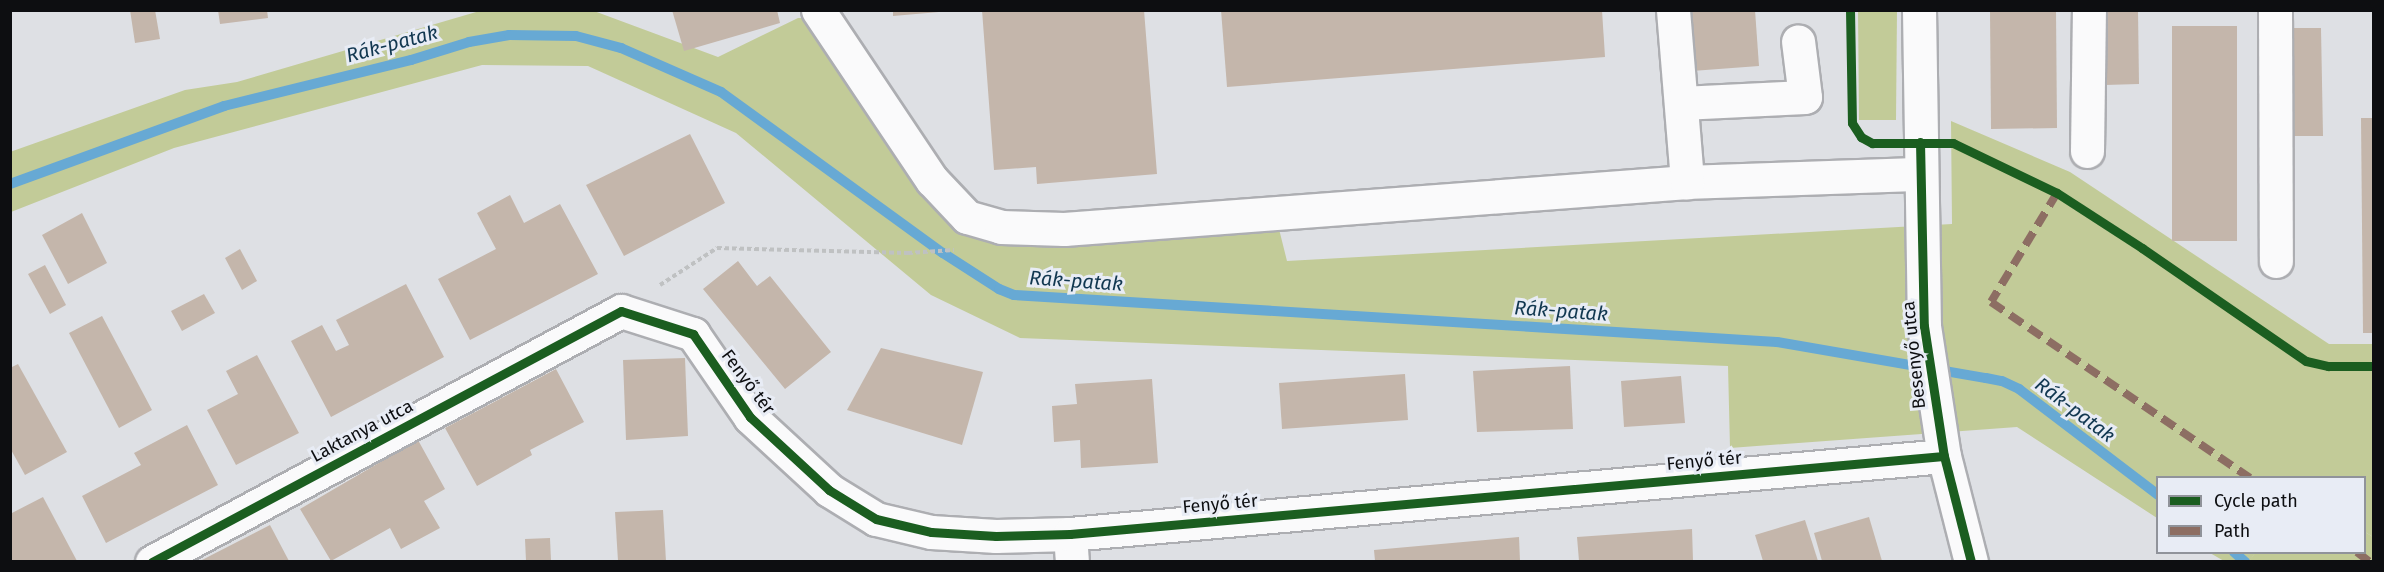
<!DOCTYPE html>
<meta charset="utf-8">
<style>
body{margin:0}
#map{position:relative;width:2384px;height:572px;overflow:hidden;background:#dee0e4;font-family:"Fira Sans",sans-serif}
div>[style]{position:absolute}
.green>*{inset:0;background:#c2cb98}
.forest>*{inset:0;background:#c2cb96}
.stream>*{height:10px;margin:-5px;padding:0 5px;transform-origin:5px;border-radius:5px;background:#67a9d4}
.building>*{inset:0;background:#c4b6ab}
.path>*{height:4px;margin-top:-2px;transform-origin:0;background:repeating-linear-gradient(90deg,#bfc1c2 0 4.5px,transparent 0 7.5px)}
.roads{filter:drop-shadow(2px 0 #adaeb2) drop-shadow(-2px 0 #adaeb2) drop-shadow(0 2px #adaeb2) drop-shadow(0 -2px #adaeb2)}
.minor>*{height:33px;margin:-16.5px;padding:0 16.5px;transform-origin:16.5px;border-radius:16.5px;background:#fafafb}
.quiet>*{height:8px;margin-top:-4px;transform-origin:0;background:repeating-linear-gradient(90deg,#8d6e63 0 15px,transparent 0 23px)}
.cycleway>*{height:9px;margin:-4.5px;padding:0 4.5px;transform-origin:4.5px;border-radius:4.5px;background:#1b5e20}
span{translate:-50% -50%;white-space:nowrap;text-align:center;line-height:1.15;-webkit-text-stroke:6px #e8ecf5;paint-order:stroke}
.street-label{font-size:18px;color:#0d0e11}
.water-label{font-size:20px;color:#113750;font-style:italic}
.frame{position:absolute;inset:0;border:12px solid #0d0e11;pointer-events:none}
.legend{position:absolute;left:2156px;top:476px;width:210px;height:78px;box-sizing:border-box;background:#e8ecf5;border:2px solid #90939a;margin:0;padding:8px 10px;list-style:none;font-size:18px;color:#0d0e11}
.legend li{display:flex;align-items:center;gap:12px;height:30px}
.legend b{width:30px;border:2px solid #90939a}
</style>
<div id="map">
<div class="green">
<i style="clip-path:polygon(483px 10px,594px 11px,718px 57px,798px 18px,809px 18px,944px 215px,1279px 229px,1287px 261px,1952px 224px,1951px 121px,2070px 172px,2329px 344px,2373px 344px,2373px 537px,2365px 532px,2364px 478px,2158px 478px,2157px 518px,2017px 427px,1730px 448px,1728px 366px,1020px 338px,931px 295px,736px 133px,588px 66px,482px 65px,174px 148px,11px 212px,10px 152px,185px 90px,237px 82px)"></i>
<i style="clip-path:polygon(1858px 11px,1897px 11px,1896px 120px,1859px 120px)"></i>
<i style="clip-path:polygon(2210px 553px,2255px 553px,2249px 562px,2224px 561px)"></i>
</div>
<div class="forest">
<i style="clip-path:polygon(2365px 532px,2373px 537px,2373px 561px,2249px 561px,2255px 553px,2364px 552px)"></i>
</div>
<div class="stream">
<i style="left:10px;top:184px;width:228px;rotate:-20deg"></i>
<i style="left:224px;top:106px;width:193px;rotate:-13.8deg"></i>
<i style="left:411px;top:60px;width:61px;rotate:-17.2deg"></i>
<i style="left:469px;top:42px;width:41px;rotate:-9.9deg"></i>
<i style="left:509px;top:35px;width:67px;rotate:0.9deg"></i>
<i style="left:576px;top:36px;width:47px;rotate:14.9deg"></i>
<i style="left:621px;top:48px;width:109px;rotate:23.7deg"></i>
<i style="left:721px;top:92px;width:274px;rotate:36deg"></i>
<i style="left:943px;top:253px;width:67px;rotate:32.7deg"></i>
<i style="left:999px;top:289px;width:16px;rotate:22deg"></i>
<i style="left:1014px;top:295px;width:764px;rotate:3.52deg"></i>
<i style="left:1777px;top:342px;width:212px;rotate:9.8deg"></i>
<i style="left:1986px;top:378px;width:16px;rotate:11deg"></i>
<i style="left:2002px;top:381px;width:19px;rotate:25deg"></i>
<i style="left:2019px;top:389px;width:175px;rotate:37.3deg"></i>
<i style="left:2234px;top:552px;width:15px;rotate:42deg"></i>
</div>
<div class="building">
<i style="clip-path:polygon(130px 10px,155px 10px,160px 39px,135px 43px)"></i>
<i style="clip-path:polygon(218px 10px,267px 10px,268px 18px,220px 24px)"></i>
<i style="clip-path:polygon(672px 10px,777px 10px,780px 23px,684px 51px)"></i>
<i style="clip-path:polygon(893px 10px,939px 10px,939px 12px,893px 16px)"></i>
<i style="clip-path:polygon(982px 10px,1144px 10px,1157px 174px,1037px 184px,1036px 167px,994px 170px)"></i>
<i style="clip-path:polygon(1221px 10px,1602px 10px,1605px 57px,1227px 87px)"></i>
<i style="clip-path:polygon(1688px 10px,1755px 10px,1759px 66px,1692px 71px)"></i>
<i style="clip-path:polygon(1990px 10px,2056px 10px,2057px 128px,1991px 129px)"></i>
<i style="clip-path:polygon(2105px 10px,2138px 10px,2139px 84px,2105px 85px)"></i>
<i style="clip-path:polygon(2172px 26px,2237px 26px,2237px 241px,2172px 241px)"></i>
<i style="clip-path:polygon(2290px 28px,2321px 28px,2323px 136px,2291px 136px)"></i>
<i style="clip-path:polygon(2361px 118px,2373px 118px,2373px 333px,2363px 333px)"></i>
<i style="clip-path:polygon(690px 134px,725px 203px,624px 256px,586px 185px)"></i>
<i style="clip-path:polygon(510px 195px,524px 223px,560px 204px,598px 274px,470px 340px,438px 279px,496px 249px,477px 213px)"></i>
<i style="clip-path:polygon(82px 213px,107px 263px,68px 284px,42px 235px)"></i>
<i style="clip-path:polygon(240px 249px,257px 281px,242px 290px,225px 258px)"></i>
<i style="clip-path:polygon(738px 261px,757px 286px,770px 276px,831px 352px,785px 389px,703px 289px)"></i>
<i style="clip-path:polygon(45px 265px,66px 305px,50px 314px,28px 274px)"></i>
<i style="clip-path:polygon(406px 284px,444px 357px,331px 417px,291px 341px,322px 325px,336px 351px,349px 345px,336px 320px)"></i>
<i style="clip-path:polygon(204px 294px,215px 313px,182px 331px,171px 311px)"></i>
<i style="clip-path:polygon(102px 316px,152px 410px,119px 428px,69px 333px)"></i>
<i style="clip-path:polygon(881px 348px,983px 372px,962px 445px,847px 410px)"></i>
<i style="clip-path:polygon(257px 355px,299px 433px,236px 465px,207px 410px,238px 394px,226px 371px)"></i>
<i style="clip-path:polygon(685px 358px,688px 436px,626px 440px,623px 360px)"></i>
<i style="clip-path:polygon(18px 364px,67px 452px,25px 475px,10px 448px,10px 368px)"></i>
<i style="clip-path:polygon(1570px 366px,1573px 429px,1477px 432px,1473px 371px)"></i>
<i style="clip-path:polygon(556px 369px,584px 422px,530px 450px,532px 455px,477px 486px,445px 428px)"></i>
<i style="clip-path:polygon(1405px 374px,1408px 420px,1282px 429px,1279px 383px)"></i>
<i style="clip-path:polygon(1681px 376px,1685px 423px,1624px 427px,1621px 381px)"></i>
<i style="clip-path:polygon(1152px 379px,1158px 463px,1081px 468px,1080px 440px,1054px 442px,1052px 406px,1077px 404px,1075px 384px)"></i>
<i style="clip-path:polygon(187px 425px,218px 485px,106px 543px,82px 496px,141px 465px,134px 453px)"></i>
<i style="clip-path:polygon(418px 440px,445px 489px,424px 501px,440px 528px,401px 549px,390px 528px,331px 561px,300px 509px)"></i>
<i style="clip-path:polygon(43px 497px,77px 561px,10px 561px,10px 514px)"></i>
<i style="clip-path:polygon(663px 510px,666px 561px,618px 561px,615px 512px)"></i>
<i style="clip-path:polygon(1869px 517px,1882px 561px,1822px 561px,1814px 533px)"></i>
<i style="clip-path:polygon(1805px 520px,1818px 561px,1763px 561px,1755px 535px)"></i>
<i style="clip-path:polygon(270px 525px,289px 561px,200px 561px)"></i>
<i style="clip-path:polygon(1692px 529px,1693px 561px,1579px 561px,1577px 537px)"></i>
<i style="clip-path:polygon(1519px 537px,1520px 561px,1375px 561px,1374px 550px)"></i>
<i style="clip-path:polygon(550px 538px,551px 561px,526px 561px,525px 539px)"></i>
</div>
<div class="path">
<i style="left:660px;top:285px;width:68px;rotate:-33deg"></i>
<i style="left:717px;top:248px;width:191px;rotate:1.5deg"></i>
<i style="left:908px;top:253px;width:46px;rotate:-3.7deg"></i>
</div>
<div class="roads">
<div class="minor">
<i style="left:818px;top:10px;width:205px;rotate:56.2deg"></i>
<i style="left:932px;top:180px;width:51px;rotate:46.6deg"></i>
<i style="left:967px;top:217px;width:35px;rotate:16deg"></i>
<i style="left:1001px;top:227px;width:63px;rotate:1.8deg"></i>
<i style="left:1064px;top:229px;width:625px;rotate:-4.31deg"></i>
<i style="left:1687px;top:182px;width:234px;rotate:-2deg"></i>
<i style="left:1673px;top:10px;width:173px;rotate:85.3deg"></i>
<i style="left:1919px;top:10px;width:316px;rotate:89.1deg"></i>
<i style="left:1924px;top:326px;width:132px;rotate:81.3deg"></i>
<i style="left:1944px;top:456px;width:109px;rotate:75.7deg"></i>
<i style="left:2275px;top:10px;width:251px;rotate:89.8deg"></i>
<i style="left:1681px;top:103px;width:124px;rotate:-2.8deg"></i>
<i style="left:1805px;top:97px;width:56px;rotate:-97.1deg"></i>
<i style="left:2087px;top:151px;width:141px;rotate:-89.2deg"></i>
<i style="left:1070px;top:534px;width:28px;rotate:86deg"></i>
<i style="left:152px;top:562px;width:532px;rotate:-28.15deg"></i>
<i style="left:621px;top:311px;width:76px;rotate:17.7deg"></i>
<i style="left:693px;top:334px;width:101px;rotate:55.5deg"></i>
<i style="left:750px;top:417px;width:108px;rotate:42.7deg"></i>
<i style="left:829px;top:490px;width:55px;rotate:31.7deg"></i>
<i style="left:876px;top:519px;width:57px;rotate:13.3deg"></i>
<i style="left:931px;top:532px;width:65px;rotate:3.5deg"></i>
<i style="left:996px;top:536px;width:74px;rotate:-1.5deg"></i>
<i style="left:1070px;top:534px;width:877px;rotate:-5.1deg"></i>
</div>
</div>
<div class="quiet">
<i style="left:2057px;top:193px;width:127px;rotate:121.2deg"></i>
<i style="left:1991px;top:302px;width:313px;rotate:34.2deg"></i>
<i style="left:2357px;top:552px;width:16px;rotate:38deg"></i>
</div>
<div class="cycleway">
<i style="left:1850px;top:10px;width:113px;rotate:89deg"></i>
<i style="left:1852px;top:123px;width:17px;rotate:57deg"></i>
<i style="left:1861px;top:137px;width:13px;rotate:29deg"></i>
<i style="left:1872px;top:143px;width:81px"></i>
<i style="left:1953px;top:143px;width:115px;rotate:25.7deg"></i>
<i style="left:2057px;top:193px;width:101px;rotate:32.9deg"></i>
<i style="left:2142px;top:248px;width:199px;rotate:34.6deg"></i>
<i style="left:2306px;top:361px;width:23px;rotate:13deg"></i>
<i style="left:2328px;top:366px;width:46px"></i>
<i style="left:1920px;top:142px;width:184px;rotate:88.8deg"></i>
<i style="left:1924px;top:326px;width:132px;rotate:81.3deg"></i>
<i style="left:1944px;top:456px;width:109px;rotate:75.7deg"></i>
<i style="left:152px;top:562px;width:532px;rotate:-28.15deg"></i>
<i style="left:621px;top:311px;width:76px;rotate:17.7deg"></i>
<i style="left:693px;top:334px;width:101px;rotate:55.5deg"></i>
<i style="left:750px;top:417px;width:108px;rotate:42.7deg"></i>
<i style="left:829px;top:490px;width:55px;rotate:31.7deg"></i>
<i style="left:876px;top:519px;width:57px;rotate:13.3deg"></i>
<i style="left:931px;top:532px;width:65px;rotate:3.5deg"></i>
<i style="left:996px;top:536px;width:74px;rotate:-1.5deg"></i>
<i style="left:1070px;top:534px;width:877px;rotate:-5.1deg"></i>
</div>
<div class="street-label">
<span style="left:1914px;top:355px;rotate:-96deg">Besenyő utca</span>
<span style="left:748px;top:382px;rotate:53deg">Fenyő tér</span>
<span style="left:362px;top:431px;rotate:-28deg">Laktanya utca</span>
<span style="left:1704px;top:461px;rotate:-5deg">Fenyő tér</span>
<span style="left:1220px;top:504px;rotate:-5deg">Fenyő tér</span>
</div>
<div class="water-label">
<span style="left:392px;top:44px;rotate:-15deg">Rák-patak</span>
<span style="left:1076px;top:281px;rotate:4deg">Rák-patak</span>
<span style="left:1561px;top:311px;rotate:4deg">Rák-patak</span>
<span style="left:2075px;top:410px;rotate:37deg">Rák-patak</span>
</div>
<div class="frame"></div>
<ul class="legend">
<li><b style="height:8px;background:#1b5e20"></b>Cycle path</li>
<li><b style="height:8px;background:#8d6e63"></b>Path</li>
</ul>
</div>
